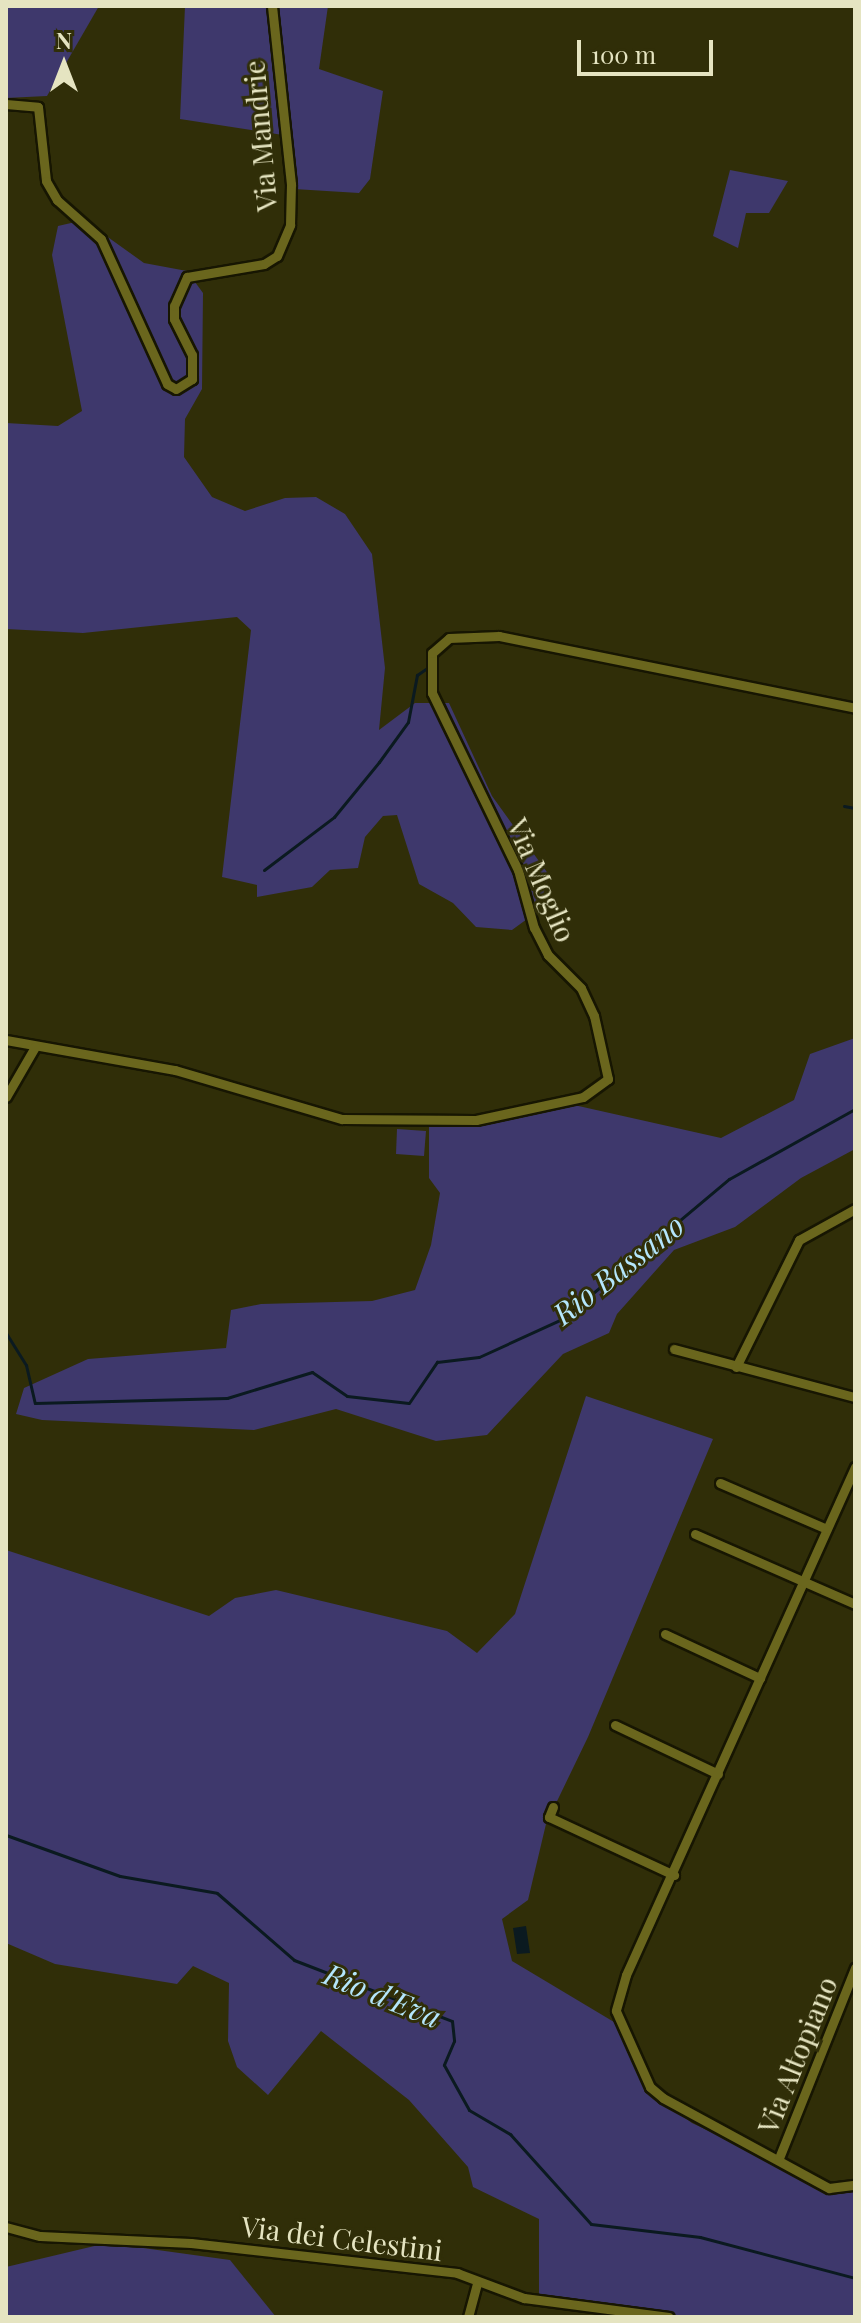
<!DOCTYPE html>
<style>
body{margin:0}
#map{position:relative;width:861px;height:2323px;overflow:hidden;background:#302e08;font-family:"Playfair Display",serif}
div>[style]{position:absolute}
.green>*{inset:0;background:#3e386c}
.water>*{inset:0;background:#0b1a20}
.stream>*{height:3px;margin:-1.5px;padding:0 1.5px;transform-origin:1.5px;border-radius:1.5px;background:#0b1a20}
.roads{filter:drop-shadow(2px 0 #171602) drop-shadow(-2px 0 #171602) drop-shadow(0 2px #171602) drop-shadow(0 -2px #171602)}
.minor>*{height:9px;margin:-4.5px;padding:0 4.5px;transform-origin:4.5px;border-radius:4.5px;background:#6a661d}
span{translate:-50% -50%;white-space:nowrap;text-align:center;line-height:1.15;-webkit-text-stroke:6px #302e08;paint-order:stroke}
.street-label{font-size:28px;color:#e5e4c1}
.water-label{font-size:30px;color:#b4e6fc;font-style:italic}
.frame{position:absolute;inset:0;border:8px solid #e5e4c1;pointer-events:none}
.north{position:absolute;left:24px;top:24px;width:80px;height:80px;-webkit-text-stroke:6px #302e08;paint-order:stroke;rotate:0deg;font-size:22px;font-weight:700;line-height:32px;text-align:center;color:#e5e4c1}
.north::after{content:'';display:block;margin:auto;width:28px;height:36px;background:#e5e4c1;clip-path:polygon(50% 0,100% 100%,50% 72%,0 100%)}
.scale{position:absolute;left:577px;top:40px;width:136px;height:36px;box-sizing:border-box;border:4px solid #e5e4c1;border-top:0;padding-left:10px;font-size:24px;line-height:28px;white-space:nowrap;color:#e5e4c1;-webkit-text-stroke:6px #302e08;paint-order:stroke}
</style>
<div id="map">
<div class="green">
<i style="clip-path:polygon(6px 6px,99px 6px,47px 96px,6px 98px)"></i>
<i style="clip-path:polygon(185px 6px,328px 6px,319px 69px,383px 91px,370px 179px,359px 193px,294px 189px,283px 135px,180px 119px)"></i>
<i style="clip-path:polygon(730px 170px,788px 181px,769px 213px,746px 213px,738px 248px,713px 236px)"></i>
<i style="clip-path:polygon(84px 220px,144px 263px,187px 271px,203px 293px,202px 389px,185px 419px,184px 457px,212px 497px,245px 511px,285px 498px,316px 497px,345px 514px,372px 554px,385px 668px,379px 730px,415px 703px,449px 703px,492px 796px,549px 875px,538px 911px,512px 930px,476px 927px,453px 903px,419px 884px,397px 815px,383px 816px,365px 837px,358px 868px,330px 870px,312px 887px,257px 897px,257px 885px,222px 877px,251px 630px,237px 617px,83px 633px,6px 629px,6px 423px,58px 426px,82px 411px,52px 255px,58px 226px)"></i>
<i style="clip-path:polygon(855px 1038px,855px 1149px,801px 1178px,735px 1227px,674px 1250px,617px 1314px,609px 1333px,563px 1354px,487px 1435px,436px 1441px,336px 1409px,254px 1430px,42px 1420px,16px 1414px,24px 1388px,88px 1359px,226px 1348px,231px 1310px,261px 1304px,372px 1301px,415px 1290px,431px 1245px,440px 1193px,429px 1178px,429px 1126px,574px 1105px,721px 1138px,794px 1100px,810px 1054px)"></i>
<i style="clip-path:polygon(397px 1129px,426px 1131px,424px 1156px,396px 1154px)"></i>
<i style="clip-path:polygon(586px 1396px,713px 1439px,588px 1737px,546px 1824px,528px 1900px,502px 1919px,512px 1961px,619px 2025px,649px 2091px,692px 2123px,836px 2190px,855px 2187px,855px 2317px,663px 2317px,539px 2299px,539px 2219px,473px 2187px,468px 2167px,409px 2100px,321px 2031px,268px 2095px,237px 2067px,228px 2041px,229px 1983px,193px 1966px,177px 1984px,55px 1964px,6px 1943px,6px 1550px,209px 1616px,235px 1598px,276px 1590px,447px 1631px,477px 1653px,515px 1614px)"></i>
<i style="clip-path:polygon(107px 2243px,230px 2260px,276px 2317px,6px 2317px,6px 2267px)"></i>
</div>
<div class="water">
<i style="clip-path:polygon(526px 1926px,530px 1953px,517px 1954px,513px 1928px)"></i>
</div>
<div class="stream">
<i style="left:844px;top:806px;width:11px;rotate:10deg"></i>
<i style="left:264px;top:870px;width:88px;rotate:-37.1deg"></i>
<i style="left:334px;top:817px;width:71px;rotate:-50.7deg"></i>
<i style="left:379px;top:762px;width:49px;rotate:-54.1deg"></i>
<i style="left:408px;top:722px;width:48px;rotate:-79.2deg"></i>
<i style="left:417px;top:675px;width:12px;rotate:-35deg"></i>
<i style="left:6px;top:1333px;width:38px;rotate:58deg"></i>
<i style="left:26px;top:1365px;width:39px;rotate:77deg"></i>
<i style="left:35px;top:1403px;width:192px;rotate:-1.5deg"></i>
<i style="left:227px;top:1398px;width:89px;rotate:-17deg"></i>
<i style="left:312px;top:1372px;width:42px;rotate:34.4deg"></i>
<i style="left:347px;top:1396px;width:62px;rotate:6.4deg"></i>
<i style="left:409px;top:1403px;width:50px;rotate:-55.7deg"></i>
<i style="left:437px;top:1362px;width:42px;rotate:-6.8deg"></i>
<i style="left:479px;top:1357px;width:91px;rotate:-24.6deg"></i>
<i style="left:562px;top:1319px;width:218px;rotate:-40deg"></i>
<i style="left:729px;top:1179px;width:144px;rotate:-29.1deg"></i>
<i style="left:6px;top:1835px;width:121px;rotate:19.8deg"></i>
<i style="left:120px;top:1876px;width:98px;rotate:9.9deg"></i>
<i style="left:217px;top:1893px;width:102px;rotate:41deg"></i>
<i style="left:294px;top:1960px;width:169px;rotate:21.1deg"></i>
<i style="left:452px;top:2021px;width:20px;rotate:84deg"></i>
<i style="left:454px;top:2041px;width:26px;rotate:113deg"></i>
<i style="left:444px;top:2065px;width:51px;rotate:60.9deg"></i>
<i style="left:469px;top:2110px;width:48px;rotate:30.3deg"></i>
<i style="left:510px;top:2134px;width:121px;rotate:48deg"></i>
<i style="left:591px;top:2224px;width:110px;rotate:6.8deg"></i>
<i style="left:700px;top:2237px;width:160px;rotate:14.8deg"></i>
</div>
<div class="roads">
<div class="minor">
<i style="left:6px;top:104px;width:32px;rotate:5deg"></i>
<i style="left:38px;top:107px;width:74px;rotate:83.8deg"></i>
<i style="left:46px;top:181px;width:22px;rotate:60deg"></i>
<i style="left:57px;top:200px;width:59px;rotate:41.6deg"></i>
<i style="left:101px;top:239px;width:159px;rotate:65.5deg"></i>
<i style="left:167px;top:384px;width:10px;rotate:29deg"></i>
<i style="left:176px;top:389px;width:19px;rotate:-32deg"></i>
<i style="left:192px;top:379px;width:24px;rotate:-90deg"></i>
<i style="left:192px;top:355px;width:40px;rotate:-116.6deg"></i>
<i style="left:174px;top:319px;width:13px;rotate:-90deg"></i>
<i style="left:174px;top:306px;width:32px;rotate:-66deg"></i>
<i style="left:187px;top:277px;width:78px;rotate:-9.6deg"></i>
<i style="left:264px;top:264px;width:15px;rotate:-32deg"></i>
<i style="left:277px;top:256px;width:34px;rotate:-67deg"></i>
<i style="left:290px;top:225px;width:41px;rotate:-88.6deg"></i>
<i style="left:291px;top:184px;width:179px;rotate:-96.1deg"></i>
<i style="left:6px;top:1040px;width:172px;rotate:10.1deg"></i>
<i style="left:175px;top:1070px;width:174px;rotate:16.4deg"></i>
<i style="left:342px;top:1119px;width:134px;rotate:0.4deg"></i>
<i style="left:476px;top:1120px;width:109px;rotate:-12.1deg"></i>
<i style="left:583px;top:1097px;width:31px;rotate:-36deg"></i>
<i style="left:608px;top:1079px;width:65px;rotate:-102.5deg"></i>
<i style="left:594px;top:1016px;width:31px;rotate:-115deg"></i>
<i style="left:581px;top:988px;width:47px;rotate:-135deg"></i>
<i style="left:548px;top:955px;width:30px;rotate:-117deg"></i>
<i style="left:534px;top:928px;width:60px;rotate:-105.4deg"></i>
<i style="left:518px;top:870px;width:197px;rotate:-115.9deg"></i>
<i style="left:432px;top:693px;width:40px;rotate:-90deg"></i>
<i style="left:432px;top:653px;width:23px;rotate:-41deg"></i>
<i style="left:449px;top:638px;width:50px;rotate:-2.3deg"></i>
<i style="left:499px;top:636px;width:363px;rotate:11.4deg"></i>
<i style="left:6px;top:1097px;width:58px;rotate:-59.9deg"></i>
<i style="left:674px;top:1349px;width:187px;rotate:14.9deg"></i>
<i style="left:736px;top:1367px;width:142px;rotate:-63.6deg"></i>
<i style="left:799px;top:1240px;width:64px;rotate:-29deg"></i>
<i style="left:855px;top:1467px;width:557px;rotate:114.27deg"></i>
<i style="left:626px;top:1975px;width:37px;rotate:106deg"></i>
<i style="left:616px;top:2011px;width:83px;rotate:65.9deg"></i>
<i style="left:650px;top:2087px;width:17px;rotate:40deg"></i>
<i style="left:663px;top:2098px;width:189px;rotate:28.5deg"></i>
<i style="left:829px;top:2188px;width:26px;rotate:-7deg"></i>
<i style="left:720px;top:1483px;width:116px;rotate:23.3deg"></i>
<i style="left:695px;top:1534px;width:175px;rotate:23.6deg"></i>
<i style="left:665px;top:1634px;width:105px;rotate:24.9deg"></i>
<i style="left:615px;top:1725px;width:114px;rotate:25.4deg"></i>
<i style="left:553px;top:1807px;width:11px;rotate:112deg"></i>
<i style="left:549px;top:1817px;width:138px;rotate:24.9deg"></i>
<i style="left:779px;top:2158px;width:205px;rotate:-68.2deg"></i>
<i style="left:6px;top:2227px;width:35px;rotate:15deg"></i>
<i style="left:40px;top:2236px;width:151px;rotate:2.7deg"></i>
<i style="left:191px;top:2243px;width:268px;rotate:6.4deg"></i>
<i style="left:457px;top:2273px;width:72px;rotate:20.5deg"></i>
<i style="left:524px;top:2298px;width:146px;rotate:7.5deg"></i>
<i style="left:468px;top:2317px;width:34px;rotate:-75deg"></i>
</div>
</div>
<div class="street-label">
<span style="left:260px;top:136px;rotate:-95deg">Via Mandrie</span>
<span style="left:542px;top:880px;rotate:67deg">Via Moglio</span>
<span style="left:797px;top:2055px;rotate:-68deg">Via Altopiano</span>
<span style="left:342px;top:2238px;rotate:7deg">Via dei Celestini</span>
</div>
<div class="water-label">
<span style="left:618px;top:1269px;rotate:-38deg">Rio Bassano</span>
<span style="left:383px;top:1995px;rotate:22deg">Rio d'Eva</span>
</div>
<div class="frame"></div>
<div class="north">N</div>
<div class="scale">100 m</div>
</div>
